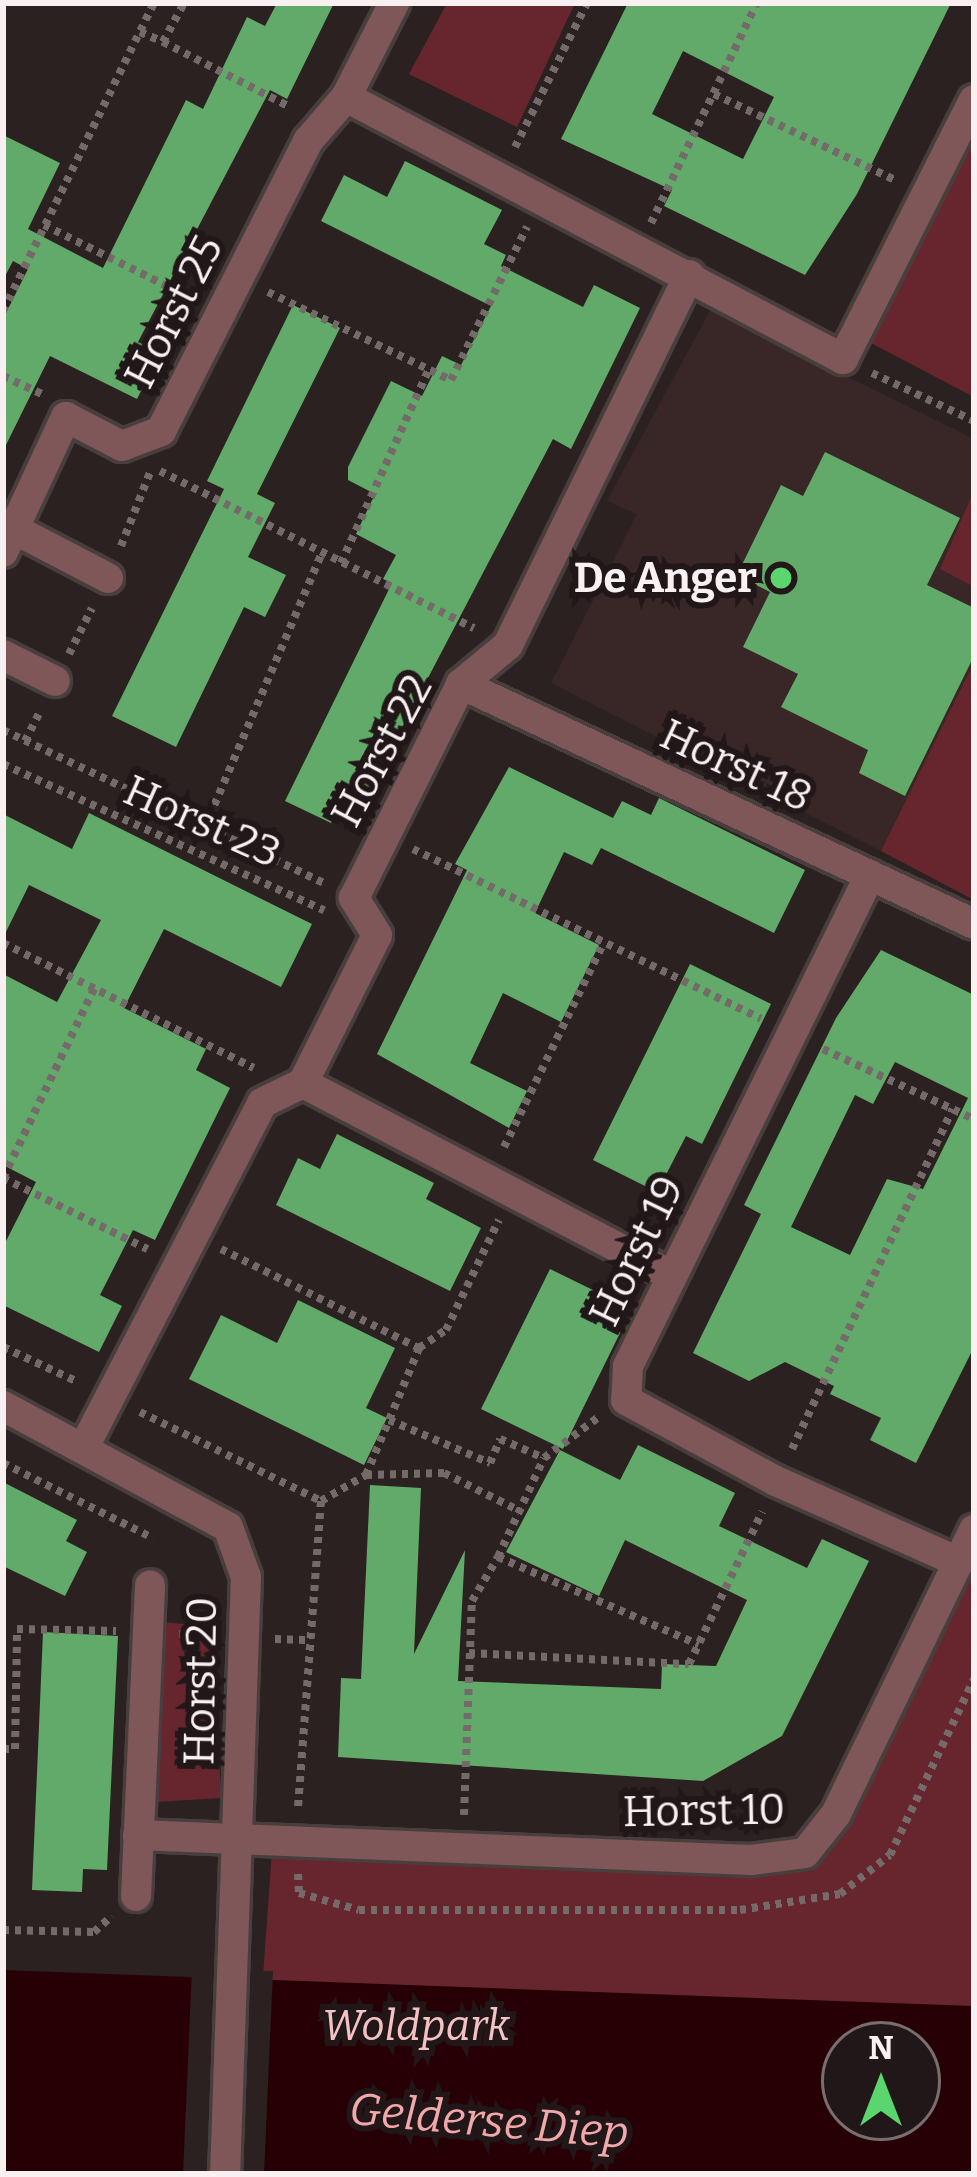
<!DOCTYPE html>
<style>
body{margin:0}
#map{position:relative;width:977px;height:2177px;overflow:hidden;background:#2c2121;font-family:Bitter,serif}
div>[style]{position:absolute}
.built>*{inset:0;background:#392728}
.green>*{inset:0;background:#67262d}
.water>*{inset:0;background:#270005}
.pier>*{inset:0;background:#2c2121}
.building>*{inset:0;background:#61aa69}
.path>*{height:8px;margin-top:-4px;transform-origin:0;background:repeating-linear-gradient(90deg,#746a6a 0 6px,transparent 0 12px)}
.roads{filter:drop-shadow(3px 0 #493e3e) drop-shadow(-3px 0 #493e3e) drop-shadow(0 3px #493e3e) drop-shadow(0 -3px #493e3e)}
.minor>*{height:30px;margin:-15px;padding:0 15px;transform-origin:15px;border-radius:15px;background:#7f5758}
.tertiary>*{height:30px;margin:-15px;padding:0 15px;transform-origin:15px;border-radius:15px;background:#7f5758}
.dots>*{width:33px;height:33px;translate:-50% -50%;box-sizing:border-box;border:6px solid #221718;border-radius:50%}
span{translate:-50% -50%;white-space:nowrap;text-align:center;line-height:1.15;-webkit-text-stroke:12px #221718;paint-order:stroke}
.street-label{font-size:42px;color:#f9f1f1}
.poi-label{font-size:42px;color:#f9f1f1;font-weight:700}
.right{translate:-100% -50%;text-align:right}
.park-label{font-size:42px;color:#f5c2c3;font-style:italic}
.water-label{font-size:45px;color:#f2a7aa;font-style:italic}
.frame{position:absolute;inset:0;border:6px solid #f9f1f1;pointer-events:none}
.north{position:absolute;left:821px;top:2021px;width:120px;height:120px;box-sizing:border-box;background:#221718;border:3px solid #786e6f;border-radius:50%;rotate:0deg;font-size:33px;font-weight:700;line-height:48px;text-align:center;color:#f9f1f1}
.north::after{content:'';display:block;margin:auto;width:42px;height:54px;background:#5bd56e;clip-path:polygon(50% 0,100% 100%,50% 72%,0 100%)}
</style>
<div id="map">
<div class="built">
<i style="clip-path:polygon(711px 309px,974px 439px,974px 490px,940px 569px,974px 587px,974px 662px,881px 851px,551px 683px,637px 514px,607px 501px)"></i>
</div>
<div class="green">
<i style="clip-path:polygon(447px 3px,575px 3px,517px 127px,409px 74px)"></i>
<i style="clip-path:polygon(974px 108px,974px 397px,850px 332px)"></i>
<i style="clip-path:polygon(974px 490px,974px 587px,940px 569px)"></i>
<i style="clip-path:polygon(974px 662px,974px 900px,881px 851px)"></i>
<i style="clip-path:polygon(evenodd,974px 1550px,974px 2174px,249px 2174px,272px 1850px,772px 1874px,811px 1862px,974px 1550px,845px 2045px,917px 2045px,917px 2117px,845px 2117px,845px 2045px)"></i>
<i style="clip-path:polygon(161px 1622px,214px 1627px,221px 1798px,155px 1802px)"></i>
</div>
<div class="water">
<i style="clip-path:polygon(evenodd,3px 1970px,974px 2006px,974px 2174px,3px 2174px,3px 1970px,845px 2045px,917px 2045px,917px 2117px,845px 2117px,845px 2045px)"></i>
</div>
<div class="pier">
<i style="clip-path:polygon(192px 1969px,273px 1971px,264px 2174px,183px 2174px)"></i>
</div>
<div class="building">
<i style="clip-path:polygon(277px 3px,334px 3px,287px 99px,270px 90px,138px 342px,160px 353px,137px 399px,50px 356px,3px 451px,3px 319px,28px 269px,13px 261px,3px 280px,3px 135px,60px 163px,28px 229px,103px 268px,186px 100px,203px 109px,247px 17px,265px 26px)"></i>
<i style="clip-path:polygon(evenodd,628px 3px,951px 3px,857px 194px,805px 275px,664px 206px,672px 190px,561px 139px,628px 3px,683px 51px,774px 97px,743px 159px,652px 114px,683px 51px)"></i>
<i style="clip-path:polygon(405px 161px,502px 210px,484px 244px,506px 255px,501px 266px,583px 307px,594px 285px,640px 308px,571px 449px,553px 439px,362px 804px,345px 796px,331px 823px,285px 801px,392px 583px,383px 579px,396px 555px,356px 534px,375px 494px,348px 480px,348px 467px,391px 381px,422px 396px,442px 356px,461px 365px,491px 306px,321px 221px,344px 175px,387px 197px)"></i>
<i style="clip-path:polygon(293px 305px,340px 328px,257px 494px,275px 503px,248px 557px,286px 575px,265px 617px,244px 607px,176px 747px,112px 716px,224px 489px,207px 481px)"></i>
<i style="clip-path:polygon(825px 452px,960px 518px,927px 585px,974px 608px,974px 656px,905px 796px,859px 773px,868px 750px,781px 707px,798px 674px,743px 647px,770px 592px,737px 575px,781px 485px,803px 496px)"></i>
<i style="clip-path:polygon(509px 767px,613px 818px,622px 801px,651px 815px,659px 798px,805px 870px,774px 933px,601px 848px,592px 865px,564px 852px,535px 913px,599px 945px,561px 1022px,503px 993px,470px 1063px,527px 1091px,509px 1128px,377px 1054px,467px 870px,455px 864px)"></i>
<i style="clip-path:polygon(89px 813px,312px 924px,281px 987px,164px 929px,124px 1008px,206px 1049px,196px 1070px,230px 1088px,155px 1240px,133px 1230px,100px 1295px,122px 1306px,99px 1352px,3px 1305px,3px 1247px,36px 1182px,3px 1165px,3px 974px,57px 1002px,101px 920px,29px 885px,3px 938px,3px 814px,72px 849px)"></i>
<i style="clip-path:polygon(evenodd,881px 950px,974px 995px,974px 1347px,916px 1463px,870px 1440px,881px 1418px,830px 1394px,834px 1386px,785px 1362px,749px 1381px,693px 1353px,761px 1214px,744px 1205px,836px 1018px,881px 950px,895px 1062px,968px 1098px,923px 1189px,887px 1179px,850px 1255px,791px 1227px,855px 1095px,873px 1104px,895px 1062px)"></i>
<i style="clip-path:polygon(690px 964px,771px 1004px,702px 1144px,686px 1136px,657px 1192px,593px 1160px)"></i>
<i style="clip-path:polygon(337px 1134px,434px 1183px,426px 1199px,481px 1228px,450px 1291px,276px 1205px,298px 1158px,320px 1169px)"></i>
<i style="clip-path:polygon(550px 1269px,597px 1292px,586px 1314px,621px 1331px,563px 1449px,481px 1409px)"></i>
<i style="clip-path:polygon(298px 1300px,395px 1348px,366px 1408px,387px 1418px,364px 1465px,189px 1379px,221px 1315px,277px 1343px)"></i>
<i style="clip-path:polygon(638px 1445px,735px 1493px,719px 1526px,807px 1568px,822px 1539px,869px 1561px,782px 1736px,703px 1781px,338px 1757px,341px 1678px,361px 1679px,370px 1485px,421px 1488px,414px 1654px,465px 1550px,458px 1681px,661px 1689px,662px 1664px,716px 1666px,747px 1600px,625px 1540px,599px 1596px,506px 1552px,560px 1450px,620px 1480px)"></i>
<i style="clip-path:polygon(3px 1482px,77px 1520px,66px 1541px,87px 1552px,65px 1596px,3px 1566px)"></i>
<i style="clip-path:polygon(43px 1632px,118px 1636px,107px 1870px,83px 1869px,82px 1892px,32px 1890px)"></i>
</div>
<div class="path">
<i style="left:140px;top:32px;width:25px;rotate:23deg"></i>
<i style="left:163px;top:42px;width:44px;rotate:-61.7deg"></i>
<i style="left:163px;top:42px;width:143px;rotate:27.1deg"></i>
<i style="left:714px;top:94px;width:203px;rotate:25.4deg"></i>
<i style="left:515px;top:147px;width:161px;rotate:-63.4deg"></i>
<i style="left:651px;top:223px;width:244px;rotate:-64.3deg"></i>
<i style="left:44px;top:225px;width:166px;rotate:26.4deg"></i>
<i style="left:268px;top:292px;width:203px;rotate:25.7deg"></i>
<i style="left:451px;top:380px;width:171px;rotate:-63.6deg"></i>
<i style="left:3px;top:311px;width:343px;rotate:-63.9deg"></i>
<i style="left:872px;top:373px;width:113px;rotate:25.2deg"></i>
<i style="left:3px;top:376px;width:45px;rotate:24.9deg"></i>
<i style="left:160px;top:471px;width:351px;rotate:26.6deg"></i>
<i style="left:121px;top:546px;width:82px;rotate:-68.5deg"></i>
<i style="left:341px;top:563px;width:213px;rotate:-65.6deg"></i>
<i style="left:69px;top:654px;width:51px;rotate:-63.4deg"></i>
<i style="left:3px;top:730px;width:358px;rotate:25.5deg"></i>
<i style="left:25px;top:741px;width:35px;rotate:-63deg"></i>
<i style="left:3px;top:764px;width:353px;rotate:24.5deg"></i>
<i style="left:205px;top:827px;width:298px;rotate:-66.9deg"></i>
<i style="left:413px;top:849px;width:387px;rotate:26deg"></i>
<i style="left:3px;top:943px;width:280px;rotate:26.5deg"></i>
<i style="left:823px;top:1049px;width:166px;rotate:24.9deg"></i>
<i style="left:504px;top:1147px;width:226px;rotate:-64deg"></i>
<i style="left:3px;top:1178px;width:210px;rotate:-64.3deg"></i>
<i style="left:3px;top:1178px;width:161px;rotate:26.2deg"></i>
<i style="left:221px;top:1249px;width:221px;rotate:26.6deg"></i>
<i style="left:3px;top:1347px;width:83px;rotate:25deg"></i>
<i style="left:140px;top:1412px;width:202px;rotate:26.2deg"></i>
<i style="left:321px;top:1501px;width:306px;rotate:94.3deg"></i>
<i style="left:389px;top:1420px;width:110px;rotate:23.1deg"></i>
<i style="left:490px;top:1463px;width:26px;rotate:-67deg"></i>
<i style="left:500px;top:1439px;width:48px;rotate:23.4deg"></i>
<i style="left:792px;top:1449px;width:376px;rotate:-64.7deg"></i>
<i style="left:3px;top:1463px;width:168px;rotate:26.6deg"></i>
<i style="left:366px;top:1475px;width:138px;rotate:-67.3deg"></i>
<i style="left:419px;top:1348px;width:32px;rotate:-34deg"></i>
<i style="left:446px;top:1330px;width:122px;rotate:-64.3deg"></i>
<i style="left:321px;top:1501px;width:52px;rotate:-30deg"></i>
<i style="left:366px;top:1475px;width:78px;rotate:-1.5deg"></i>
<i style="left:444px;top:1473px;width:85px;rotate:26.6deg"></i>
<i style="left:498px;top:1557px;width:109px;rotate:-65.1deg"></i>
<i style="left:544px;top:1458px;width:70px;rotate:-36.9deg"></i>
<i style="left:179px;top:1634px;width:33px;rotate:3deg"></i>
<i style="left:275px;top:1639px;width:35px;rotate:2deg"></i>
<i style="left:469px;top:1653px;width:220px;rotate:2.9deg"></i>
<i style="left:689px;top:1664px;width:169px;rotate:-64.3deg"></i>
<i style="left:3px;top:1749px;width:12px"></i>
<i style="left:15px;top:1749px;width:120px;rotate:-89deg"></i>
<i style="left:17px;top:1629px;width:99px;rotate:1.2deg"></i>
<i style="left:464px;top:1815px;width:214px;rotate:-87.9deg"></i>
<i style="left:472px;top:1601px;width:51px;rotate:-59.4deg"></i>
<i style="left:498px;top:1557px;width:219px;rotate:23.6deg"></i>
<i style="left:298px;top:1874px;width:19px;rotate:87deg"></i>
<i style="left:299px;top:1893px;width:62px;rotate:15.8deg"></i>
<i style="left:359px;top:1910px;width:381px"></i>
<i style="left:740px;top:1910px;width:101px;rotate:-9.1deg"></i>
<i style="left:840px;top:1894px;width:63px;rotate:-38deg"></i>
<i style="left:890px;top:1855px;width:195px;rotate:-64.5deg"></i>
<i style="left:3px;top:1930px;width:91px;rotate:1.3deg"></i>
<i style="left:94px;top:1932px;width:24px;rotate:-42deg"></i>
</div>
<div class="roads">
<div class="minor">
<i style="left:346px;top:97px;width:562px;rotate:27.8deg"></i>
<i style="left:843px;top:359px;width:290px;rotate:-63.2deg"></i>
<i style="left:14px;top:529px;width:106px;rotate:27.5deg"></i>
<i style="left:3px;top:552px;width:149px;rotate:-65deg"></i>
<i style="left:66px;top:417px;width:63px;rotate:27.4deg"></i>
<i style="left:122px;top:446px;width:42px;rotate:-21deg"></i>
<i style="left:161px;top:431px;width:325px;rotate:-63.1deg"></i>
<i style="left:308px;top:141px;width:58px;rotate:-49.2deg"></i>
<i style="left:346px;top:97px;width:106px;rotate:-62.9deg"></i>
<i style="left:3px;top:655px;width:58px;rotate:26.6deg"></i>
<i style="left:461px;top:684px;width:566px;rotate:25.07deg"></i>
<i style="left:870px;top:875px;width:547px;rotate:116.24deg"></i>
<i style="left:628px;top:1366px;width:34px;rotate:93deg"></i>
<i style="left:626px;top:1400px;width:170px;rotate:28.4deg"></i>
<i style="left:776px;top:1481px;width:200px;rotate:23.9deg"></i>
<i style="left:303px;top:1083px;width:415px;rotate:27.6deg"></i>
<i style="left:85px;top:1445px;width:385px;rotate:-62.6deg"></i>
<i style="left:262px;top:1103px;width:46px;rotate:-26deg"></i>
<i style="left:303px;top:1083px;width:165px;rotate:-63.4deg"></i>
<i style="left:377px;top:935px;width:44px;rotate:-121.9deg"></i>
<i style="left:354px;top:898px;width:239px;rotate:-63.4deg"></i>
<i style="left:461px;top:684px;width:61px;rotate:-39.7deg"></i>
<i style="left:508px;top:645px;width:412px;rotate:-63.9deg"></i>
<i style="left:138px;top:1835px;width:614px;rotate:2.34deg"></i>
<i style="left:751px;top:1860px;width:54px;rotate:-7.4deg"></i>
<i style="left:805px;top:1853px;width:50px;rotate:-51.5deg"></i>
<i style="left:836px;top:1814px;width:316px;rotate:-64.1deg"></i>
<i style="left:136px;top:1896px;width:311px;rotate:-87.4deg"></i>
</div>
<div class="tertiary">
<i style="left:3px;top:1406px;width:255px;rotate:28.3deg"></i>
<i style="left:228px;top:1527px;width:53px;rotate:70.2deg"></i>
<i style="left:246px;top:1577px;width:597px;rotate:92.01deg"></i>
</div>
</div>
<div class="dots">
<i style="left:781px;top:578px;background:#5bd56e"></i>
</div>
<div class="street-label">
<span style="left:174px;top:312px;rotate:-63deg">Horst 25</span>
<span style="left:382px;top:751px;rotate:-62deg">Horst 22</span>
<span style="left:736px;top:766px;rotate:25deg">Horst 18</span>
<span style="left:202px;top:822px;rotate:24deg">Horst 23</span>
<span style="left:637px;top:1251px;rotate:-64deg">Horst 19</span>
<span style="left:201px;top:1681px;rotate:-89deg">Horst 20</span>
<span style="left:704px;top:1811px;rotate:-1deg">Horst 10</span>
</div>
<div class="poi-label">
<span class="right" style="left:757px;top:578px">De Anger</span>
</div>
<div class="park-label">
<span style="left:416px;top:2026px">Woldpark</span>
</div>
<div class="water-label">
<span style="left:489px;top:2122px;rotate:5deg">Gelderse Diep</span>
</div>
<div class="frame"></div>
<div class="north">N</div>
</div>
